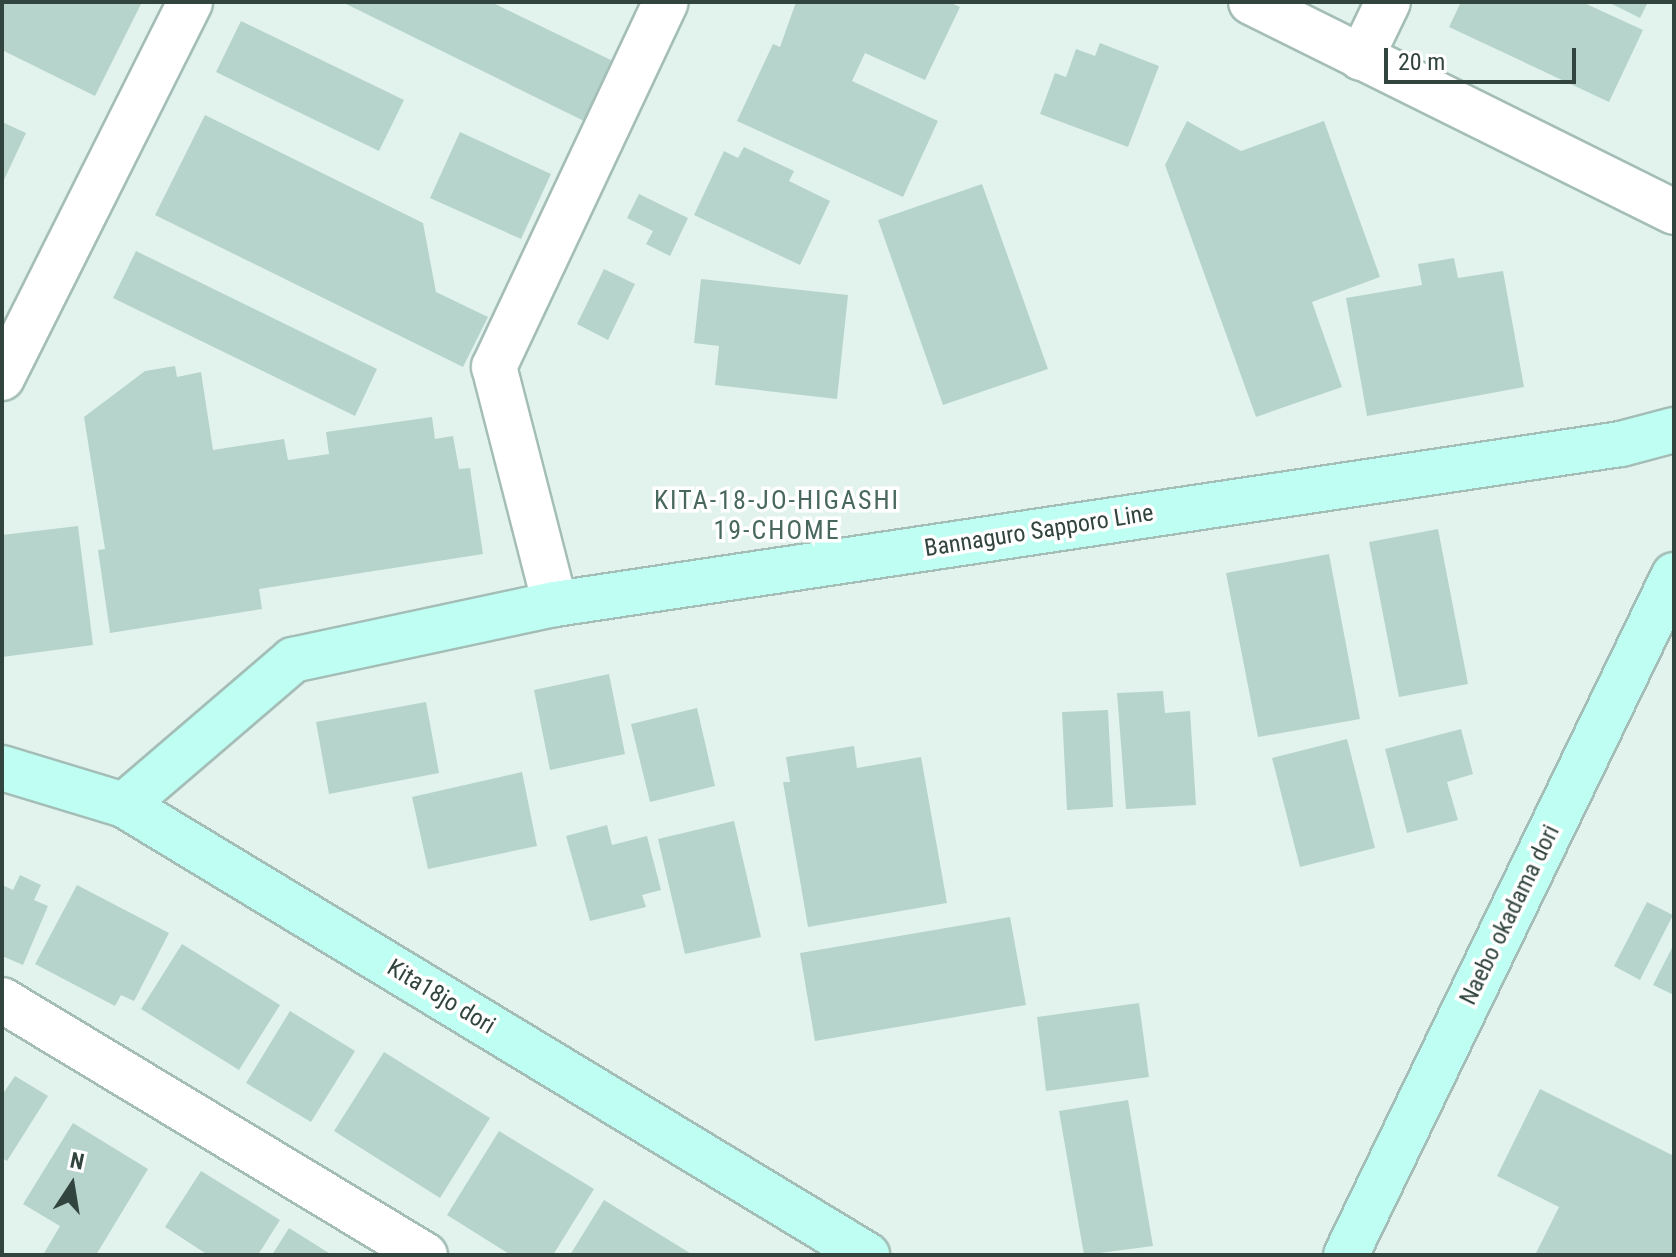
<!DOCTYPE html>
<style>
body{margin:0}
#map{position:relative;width:1676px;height:1257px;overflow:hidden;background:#e2f3ee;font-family:"Roboto Condensed",sans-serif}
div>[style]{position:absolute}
.building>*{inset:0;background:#b6d4cb}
.roads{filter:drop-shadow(2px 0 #a4beb7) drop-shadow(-2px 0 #a4beb7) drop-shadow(0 2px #a4beb7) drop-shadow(0 -2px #a4beb7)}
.street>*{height:44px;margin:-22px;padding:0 22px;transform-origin:22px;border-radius:22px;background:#fff}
.secondary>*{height:44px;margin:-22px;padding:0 22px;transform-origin:22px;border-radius:22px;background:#bffff3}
span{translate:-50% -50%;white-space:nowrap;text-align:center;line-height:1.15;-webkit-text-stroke:7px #fff;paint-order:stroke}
.street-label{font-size:24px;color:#32443e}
.neighbourhood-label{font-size:26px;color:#48685d;letter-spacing:2px}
.frame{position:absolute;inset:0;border:4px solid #32443e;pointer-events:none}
.north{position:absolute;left:32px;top:1145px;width:80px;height:80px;-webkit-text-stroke:6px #fff;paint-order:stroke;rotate:12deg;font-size:22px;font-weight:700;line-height:32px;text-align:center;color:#32443e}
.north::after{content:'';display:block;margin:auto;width:28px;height:36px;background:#32443e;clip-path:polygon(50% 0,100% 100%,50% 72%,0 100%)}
.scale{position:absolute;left:1384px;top:48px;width:192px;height:36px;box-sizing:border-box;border:4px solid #32443e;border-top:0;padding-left:10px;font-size:24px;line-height:28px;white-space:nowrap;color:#32443e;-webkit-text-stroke:6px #fff;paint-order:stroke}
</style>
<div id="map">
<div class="building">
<i style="clip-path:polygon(2px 2px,142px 2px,95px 96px,2px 50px)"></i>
<i style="clip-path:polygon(342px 2px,491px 2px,615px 62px,586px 122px)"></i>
<i style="clip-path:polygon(796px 2px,949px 2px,960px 7px,925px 80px,865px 53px,852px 81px,938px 121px,903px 197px,737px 121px,773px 44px,780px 47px)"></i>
<i style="clip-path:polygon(1461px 2px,1582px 2px,1643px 30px,1609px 102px,1449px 27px)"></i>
<i style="clip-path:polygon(1608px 2px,1648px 2px,1640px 18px)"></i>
<i style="clip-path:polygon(241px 21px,404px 100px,379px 151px,216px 72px)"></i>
<i style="clip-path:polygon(1100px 43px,1159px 66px,1128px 147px,1040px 114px,1055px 73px,1066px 77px,1076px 49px,1095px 56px)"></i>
<i style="clip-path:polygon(205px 115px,423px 223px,436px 292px,488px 317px,463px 367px,155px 215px)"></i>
<i style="clip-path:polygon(1187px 121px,1241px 151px,1324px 121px,1380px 277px,1312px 302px,1342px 387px,1256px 417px,1165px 165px)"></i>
<i style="clip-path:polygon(2px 122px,26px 133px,2px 184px)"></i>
<i style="clip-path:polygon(460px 132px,551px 174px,521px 239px,430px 198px)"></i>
<i style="clip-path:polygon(744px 147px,794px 171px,789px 181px,830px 201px,800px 265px,694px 215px,724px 151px,738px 158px)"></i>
<i style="clip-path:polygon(982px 184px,1048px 369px,943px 405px,878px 220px)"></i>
<i style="clip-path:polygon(639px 194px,688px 218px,670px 256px,646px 244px,653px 231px,627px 218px)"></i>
<i style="clip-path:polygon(136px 251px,377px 369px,355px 416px,113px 298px)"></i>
<i style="clip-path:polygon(1454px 258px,1458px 278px,1503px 271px,1524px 387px,1367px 416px,1346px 298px,1422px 285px,1418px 264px)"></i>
<i style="clip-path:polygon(604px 269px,635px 284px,608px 340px,577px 324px)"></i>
<i style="clip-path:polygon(701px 279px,848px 295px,837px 399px,715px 385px,719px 346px,694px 343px)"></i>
<i style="clip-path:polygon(175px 366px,177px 377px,201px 372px,213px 450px,284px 439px,288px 460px,329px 454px,326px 432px,432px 417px,435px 439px,453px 436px,459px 469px,470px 468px,483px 554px,259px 589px,262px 609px,110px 633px,98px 550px,105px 549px,84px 417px,145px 371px)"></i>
<i style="clip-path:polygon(78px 526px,93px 645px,2px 657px,2px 535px)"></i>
<i style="clip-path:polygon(1438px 529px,1468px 684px,1399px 697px,1369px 542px)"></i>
<i style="clip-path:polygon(1329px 554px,1360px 719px,1258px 737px,1226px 573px)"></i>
<i style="clip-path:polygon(609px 674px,625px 754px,550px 770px,534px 690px)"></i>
<i style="clip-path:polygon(1163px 691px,1165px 713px,1190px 711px,1196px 805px,1126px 809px,1117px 693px)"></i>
<i style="clip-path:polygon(426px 702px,439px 773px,329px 794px,316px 722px)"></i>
<i style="clip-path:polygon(697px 708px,715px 786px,650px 802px,631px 724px)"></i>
<i style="clip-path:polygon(1108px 710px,1113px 807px,1067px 810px,1062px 712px)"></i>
<i style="clip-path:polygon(1461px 729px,1473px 774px,1447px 782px,1458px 820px,1407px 833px,1385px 749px)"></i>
<i style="clip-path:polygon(1347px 739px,1375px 848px,1300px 867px,1272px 758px)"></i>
<i style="clip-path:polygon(854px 746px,857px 768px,921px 757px,947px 903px,808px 927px,783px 782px,790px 782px,786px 757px)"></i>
<i style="clip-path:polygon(522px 772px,537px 846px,428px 869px,412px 797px)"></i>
<i style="clip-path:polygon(734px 821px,761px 937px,685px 954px,658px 839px)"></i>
<i style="clip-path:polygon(607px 825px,612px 845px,647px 836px,661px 890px,642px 895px,646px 907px,590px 921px,566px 836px)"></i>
<i style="clip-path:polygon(20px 875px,41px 885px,34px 900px,48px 906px,23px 965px,2px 956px,2px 885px,13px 890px)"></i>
<i style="clip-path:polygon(77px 885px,169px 933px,134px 1001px,121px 995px,115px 1006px,35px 964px)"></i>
<i style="clip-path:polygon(1647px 902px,1673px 915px,1640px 980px,1614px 966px)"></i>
<i style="clip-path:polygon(1010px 917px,1026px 1005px,815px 1041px,800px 953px)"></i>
<i style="clip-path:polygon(182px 944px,280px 1005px,239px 1070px,141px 1009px)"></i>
<i style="clip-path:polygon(1674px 944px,1674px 995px,1653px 985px)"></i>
<i style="clip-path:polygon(1139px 1003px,1149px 1077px,1046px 1091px,1037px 1017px)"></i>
<i style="clip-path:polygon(290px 1011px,355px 1051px,311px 1122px,246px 1083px)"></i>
<i style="clip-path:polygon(384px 1052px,490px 1118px,440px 1198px,334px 1131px)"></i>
<i style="clip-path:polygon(15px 1076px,48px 1096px,7px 1161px,2px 1158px,2px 1095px)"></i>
<i style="clip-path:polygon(1540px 1089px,1674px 1156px,1674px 1255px,1535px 1255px,1559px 1207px,1497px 1176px)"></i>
<i style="clip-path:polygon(1128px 1100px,1153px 1246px,1084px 1255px,1059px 1111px)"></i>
<i style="clip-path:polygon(73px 1123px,148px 1169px,96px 1255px,43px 1255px,60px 1226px,23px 1204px)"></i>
<i style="clip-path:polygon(499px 1131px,594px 1189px,553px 1255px,511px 1255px,447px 1215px)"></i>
<i style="clip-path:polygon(201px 1171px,280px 1220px,258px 1255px,208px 1255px,165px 1227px)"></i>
<i style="clip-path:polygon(604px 1200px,693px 1255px,570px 1255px)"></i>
<i style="clip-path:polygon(289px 1228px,332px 1255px,272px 1255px)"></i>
</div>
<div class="roads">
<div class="street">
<i style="left:1251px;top:2px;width:472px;rotate:26.4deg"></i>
<i style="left:1361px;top:58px;width:62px;rotate:-64.3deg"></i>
<i style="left:2px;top:378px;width:420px;rotate:-63.4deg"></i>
<i style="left:555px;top:604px;width:245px;rotate:-104.4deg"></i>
<i style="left:494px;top:367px;width:403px;rotate:-64.8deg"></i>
<i style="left:2px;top:1000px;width:494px;rotate:31.1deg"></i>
</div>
<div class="secondary">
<i style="left:2px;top:768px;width:127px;rotate:16.9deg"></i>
<i style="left:124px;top:805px;width:869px;rotate:31.2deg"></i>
<i style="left:124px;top:805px;width:223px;rotate:-40.6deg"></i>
<i style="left:293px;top:660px;width:268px;rotate:-12.1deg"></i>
<i style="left:555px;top:604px;width:1078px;rotate:-8.54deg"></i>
<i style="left:1621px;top:444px;width:55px;rotate:-14.8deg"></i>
<i style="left:1346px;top:1255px;width:755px;rotate:-64.25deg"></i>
</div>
</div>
<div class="street-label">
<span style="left:1039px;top:531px;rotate:-9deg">Bannaguro Sapporo Line</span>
<span style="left:1510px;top:915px;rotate:-64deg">Naebo okadama dori</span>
<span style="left:441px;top:997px;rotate:31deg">Kita18jo dori</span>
</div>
<div class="neighbourhood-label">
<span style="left:777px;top:516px">KITA-18-JO-HIGASHI<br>19-CHOME</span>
</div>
<div class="frame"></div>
<div class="north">N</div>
<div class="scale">20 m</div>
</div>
